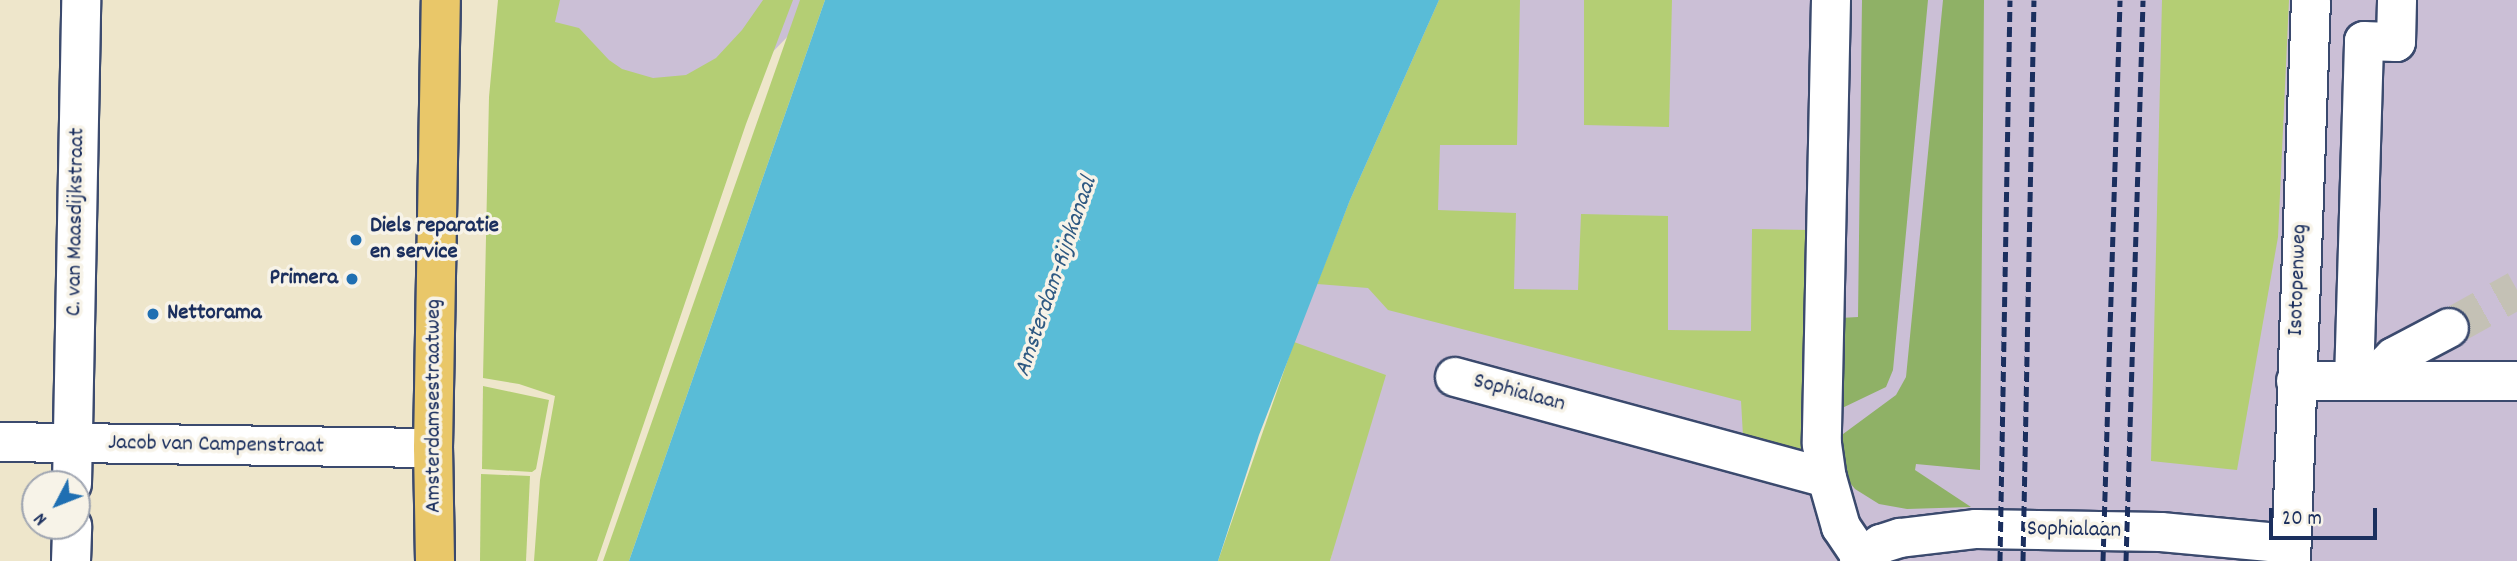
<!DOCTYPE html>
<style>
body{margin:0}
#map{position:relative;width:2517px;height:561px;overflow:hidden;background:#eee6cb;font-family:Dekko,sans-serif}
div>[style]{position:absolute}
.industrial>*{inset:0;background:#cbbfd6}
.green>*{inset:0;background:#b4ce74}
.forest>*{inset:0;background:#8fb166}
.water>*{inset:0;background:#59bcd7}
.minor-tunnel>*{height:38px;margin-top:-19px;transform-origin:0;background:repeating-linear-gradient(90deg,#c4c1b5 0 38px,transparent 0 57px)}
.roads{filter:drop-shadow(2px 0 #3b4a6e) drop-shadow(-2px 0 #3b4a6e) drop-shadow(0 2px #3b4a6e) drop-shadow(0 -2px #3b4a6e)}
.minor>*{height:38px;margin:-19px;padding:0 19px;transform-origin:19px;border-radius:19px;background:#fff}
.major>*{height:38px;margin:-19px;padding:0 19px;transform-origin:19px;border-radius:19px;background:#e9c769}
.rail>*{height:5px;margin-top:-2.5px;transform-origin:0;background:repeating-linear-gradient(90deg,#1b2f5e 0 10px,transparent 0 15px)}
.dots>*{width:19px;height:19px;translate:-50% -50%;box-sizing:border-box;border:4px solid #f7f3e8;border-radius:50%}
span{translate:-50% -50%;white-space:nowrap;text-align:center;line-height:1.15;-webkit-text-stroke:7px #f7f3e8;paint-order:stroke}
.street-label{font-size:23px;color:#1b2f5e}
.poi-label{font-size:23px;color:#1b2f5e;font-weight:700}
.left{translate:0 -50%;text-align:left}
.right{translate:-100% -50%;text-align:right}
.water-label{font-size:24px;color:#2e5982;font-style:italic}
.north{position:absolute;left:21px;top:470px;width:70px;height:70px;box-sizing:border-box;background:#f7f3e8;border:2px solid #9fa5b1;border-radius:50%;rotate:228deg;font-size:19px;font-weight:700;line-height:28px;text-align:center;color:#1b2f5e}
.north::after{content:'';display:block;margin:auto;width:24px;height:32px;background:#1f6fb2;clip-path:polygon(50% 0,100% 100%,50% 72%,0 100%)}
.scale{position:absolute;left:2269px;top:508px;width:108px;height:32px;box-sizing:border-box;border:4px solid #1b2f5e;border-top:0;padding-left:9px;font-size:21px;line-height:24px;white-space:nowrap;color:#1b2f5e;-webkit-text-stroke:5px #f7f3e8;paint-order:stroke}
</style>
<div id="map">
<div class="industrial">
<i style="clip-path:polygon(521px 0,823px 0,729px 97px,620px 109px)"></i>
<i style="clip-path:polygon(1439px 0,2517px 0,2517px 561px,1330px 561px,1333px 550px,1294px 342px,1350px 200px)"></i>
</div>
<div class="green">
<i style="clip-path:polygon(498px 0,560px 0,555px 22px,579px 28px,609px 60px,622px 69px,653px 78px,686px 75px,716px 58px,742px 30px,763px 0,793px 0,746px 124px,597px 561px,534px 561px,540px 480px,555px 396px,519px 384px,483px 378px,489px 97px)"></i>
<i style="clip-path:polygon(800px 0,825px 0,629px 561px,603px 561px)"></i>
<i style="clip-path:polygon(1439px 0,1520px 0,1517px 145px,1440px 145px,1438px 210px,1516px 213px,1514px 289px,1578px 290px,1581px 214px,1668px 216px,1668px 330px,1751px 331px,1752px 229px,1811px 230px,1807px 449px,1794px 453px,1743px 436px,1741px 401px,1388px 310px,1368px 288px,1317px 284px,1350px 200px)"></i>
<i style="clip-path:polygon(1584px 0,1672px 0,1669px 127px,1584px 125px)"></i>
<i style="clip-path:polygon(2162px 0,2289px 0,2278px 237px,2237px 470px,2151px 461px)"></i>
<i style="clip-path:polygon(1294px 342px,1386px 375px,1330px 561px,1218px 561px)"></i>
<i style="clip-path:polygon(483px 386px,549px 400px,536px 469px,532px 472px,482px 469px)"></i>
<i style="clip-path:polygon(481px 474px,530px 476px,526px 561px,480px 561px)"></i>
</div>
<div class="forest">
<i style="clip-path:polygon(1862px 0,1928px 0,1893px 370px,1886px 387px,1838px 410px,1840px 318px,1858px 317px)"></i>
<i style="clip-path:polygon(1943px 0,1984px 0,1980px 470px,1916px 464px,1915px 470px,1971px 507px,1907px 509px,1879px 504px,1855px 489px,1846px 478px,1839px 437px,1896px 395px,1906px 377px)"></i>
</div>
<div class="water">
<i style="clip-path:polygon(825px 0,1439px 0,1350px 200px,1259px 435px,1218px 561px,629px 561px)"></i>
</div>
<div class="minor-tunnel">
<i style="left:2449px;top:328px;width:78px;rotate:-29.2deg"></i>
</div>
<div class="roads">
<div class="minor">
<i style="left:1831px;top:0;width:444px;rotate:91.2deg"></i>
<i style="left:1822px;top:444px;width:34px;rotate:82deg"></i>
<i style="left:1827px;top:478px;width:51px;rotate:74.1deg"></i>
<i style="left:1841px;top:527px;width:37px;rotate:56deg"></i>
<i style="left:1455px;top:377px;width:385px;rotate:15.2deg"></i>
<i style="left:2296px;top:381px;width:221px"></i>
<i style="left:2354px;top:381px;width:340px;rotate:-88.3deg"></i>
<i style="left:2364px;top:41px;width:32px;rotate:2deg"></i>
<i style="left:2396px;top:42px;width:42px;rotate:-88.6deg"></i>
<i style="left:2370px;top:381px;width:34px;rotate:-45deg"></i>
<i style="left:2394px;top:357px;width:62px;rotate:-27.8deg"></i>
<i style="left:0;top:442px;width:433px;rotate:0.8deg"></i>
<i style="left:72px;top:484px;width:484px;rotate:-88.9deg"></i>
<i style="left:71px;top:561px;width:35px;rotate:-88deg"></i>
<i style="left:1859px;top:561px;width:28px;rotate:-38deg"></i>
<i style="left:1881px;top:544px;width:20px;rotate:-18deg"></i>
<i style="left:1900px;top:538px;width:77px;rotate:-6.8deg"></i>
<i style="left:1976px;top:529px;width:185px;rotate:0.9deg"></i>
<i style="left:2161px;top:532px;width:131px;rotate:5.3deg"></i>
<i style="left:2291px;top:561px;width:561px;rotate:-87.96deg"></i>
</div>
<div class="major">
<i style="left:435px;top:561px;width:113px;rotate:-91deg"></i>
<i style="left:433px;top:448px;width:448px;rotate:-89deg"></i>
</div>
</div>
<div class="rail">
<i style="left:2000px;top:561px;width:561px;rotate:-88.98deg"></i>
<i style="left:2023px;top:561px;width:561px;rotate:-88.88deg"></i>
<i style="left:2103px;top:561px;width:561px;rotate:-88.26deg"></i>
<i style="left:2126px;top:561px;width:561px;rotate:-88.26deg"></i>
</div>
<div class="dots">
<i style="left:356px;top:240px;background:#1f6fb2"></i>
<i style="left:352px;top:279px;background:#1f6fb2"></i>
<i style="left:153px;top:314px;background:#1f6fb2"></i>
</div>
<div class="street-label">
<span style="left:77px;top:222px;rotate:-89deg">C. van Maasdijkstraat</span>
<span style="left:2299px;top:280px;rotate:-88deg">Isotopenweg</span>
<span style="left:1519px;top:394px;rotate:15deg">Sophialaan</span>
<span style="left:435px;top:406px;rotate:-90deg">Amsterdamsestraatweg</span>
<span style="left:216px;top:446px;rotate:1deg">Jacob van Campenstraat</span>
<span style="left:2074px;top:531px;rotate:1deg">Sophialaan</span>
</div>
<div class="poi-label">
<span class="left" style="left:370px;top:240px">Diels reparatie<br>en service</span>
<span class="right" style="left:338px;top:279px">Primera</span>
<span class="left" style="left:167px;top:314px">Nettorama</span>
</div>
<div class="water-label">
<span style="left:1057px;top:277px;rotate:-71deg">Amsterdam-Rijnkanaal</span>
</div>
<div class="north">N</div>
<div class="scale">20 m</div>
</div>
